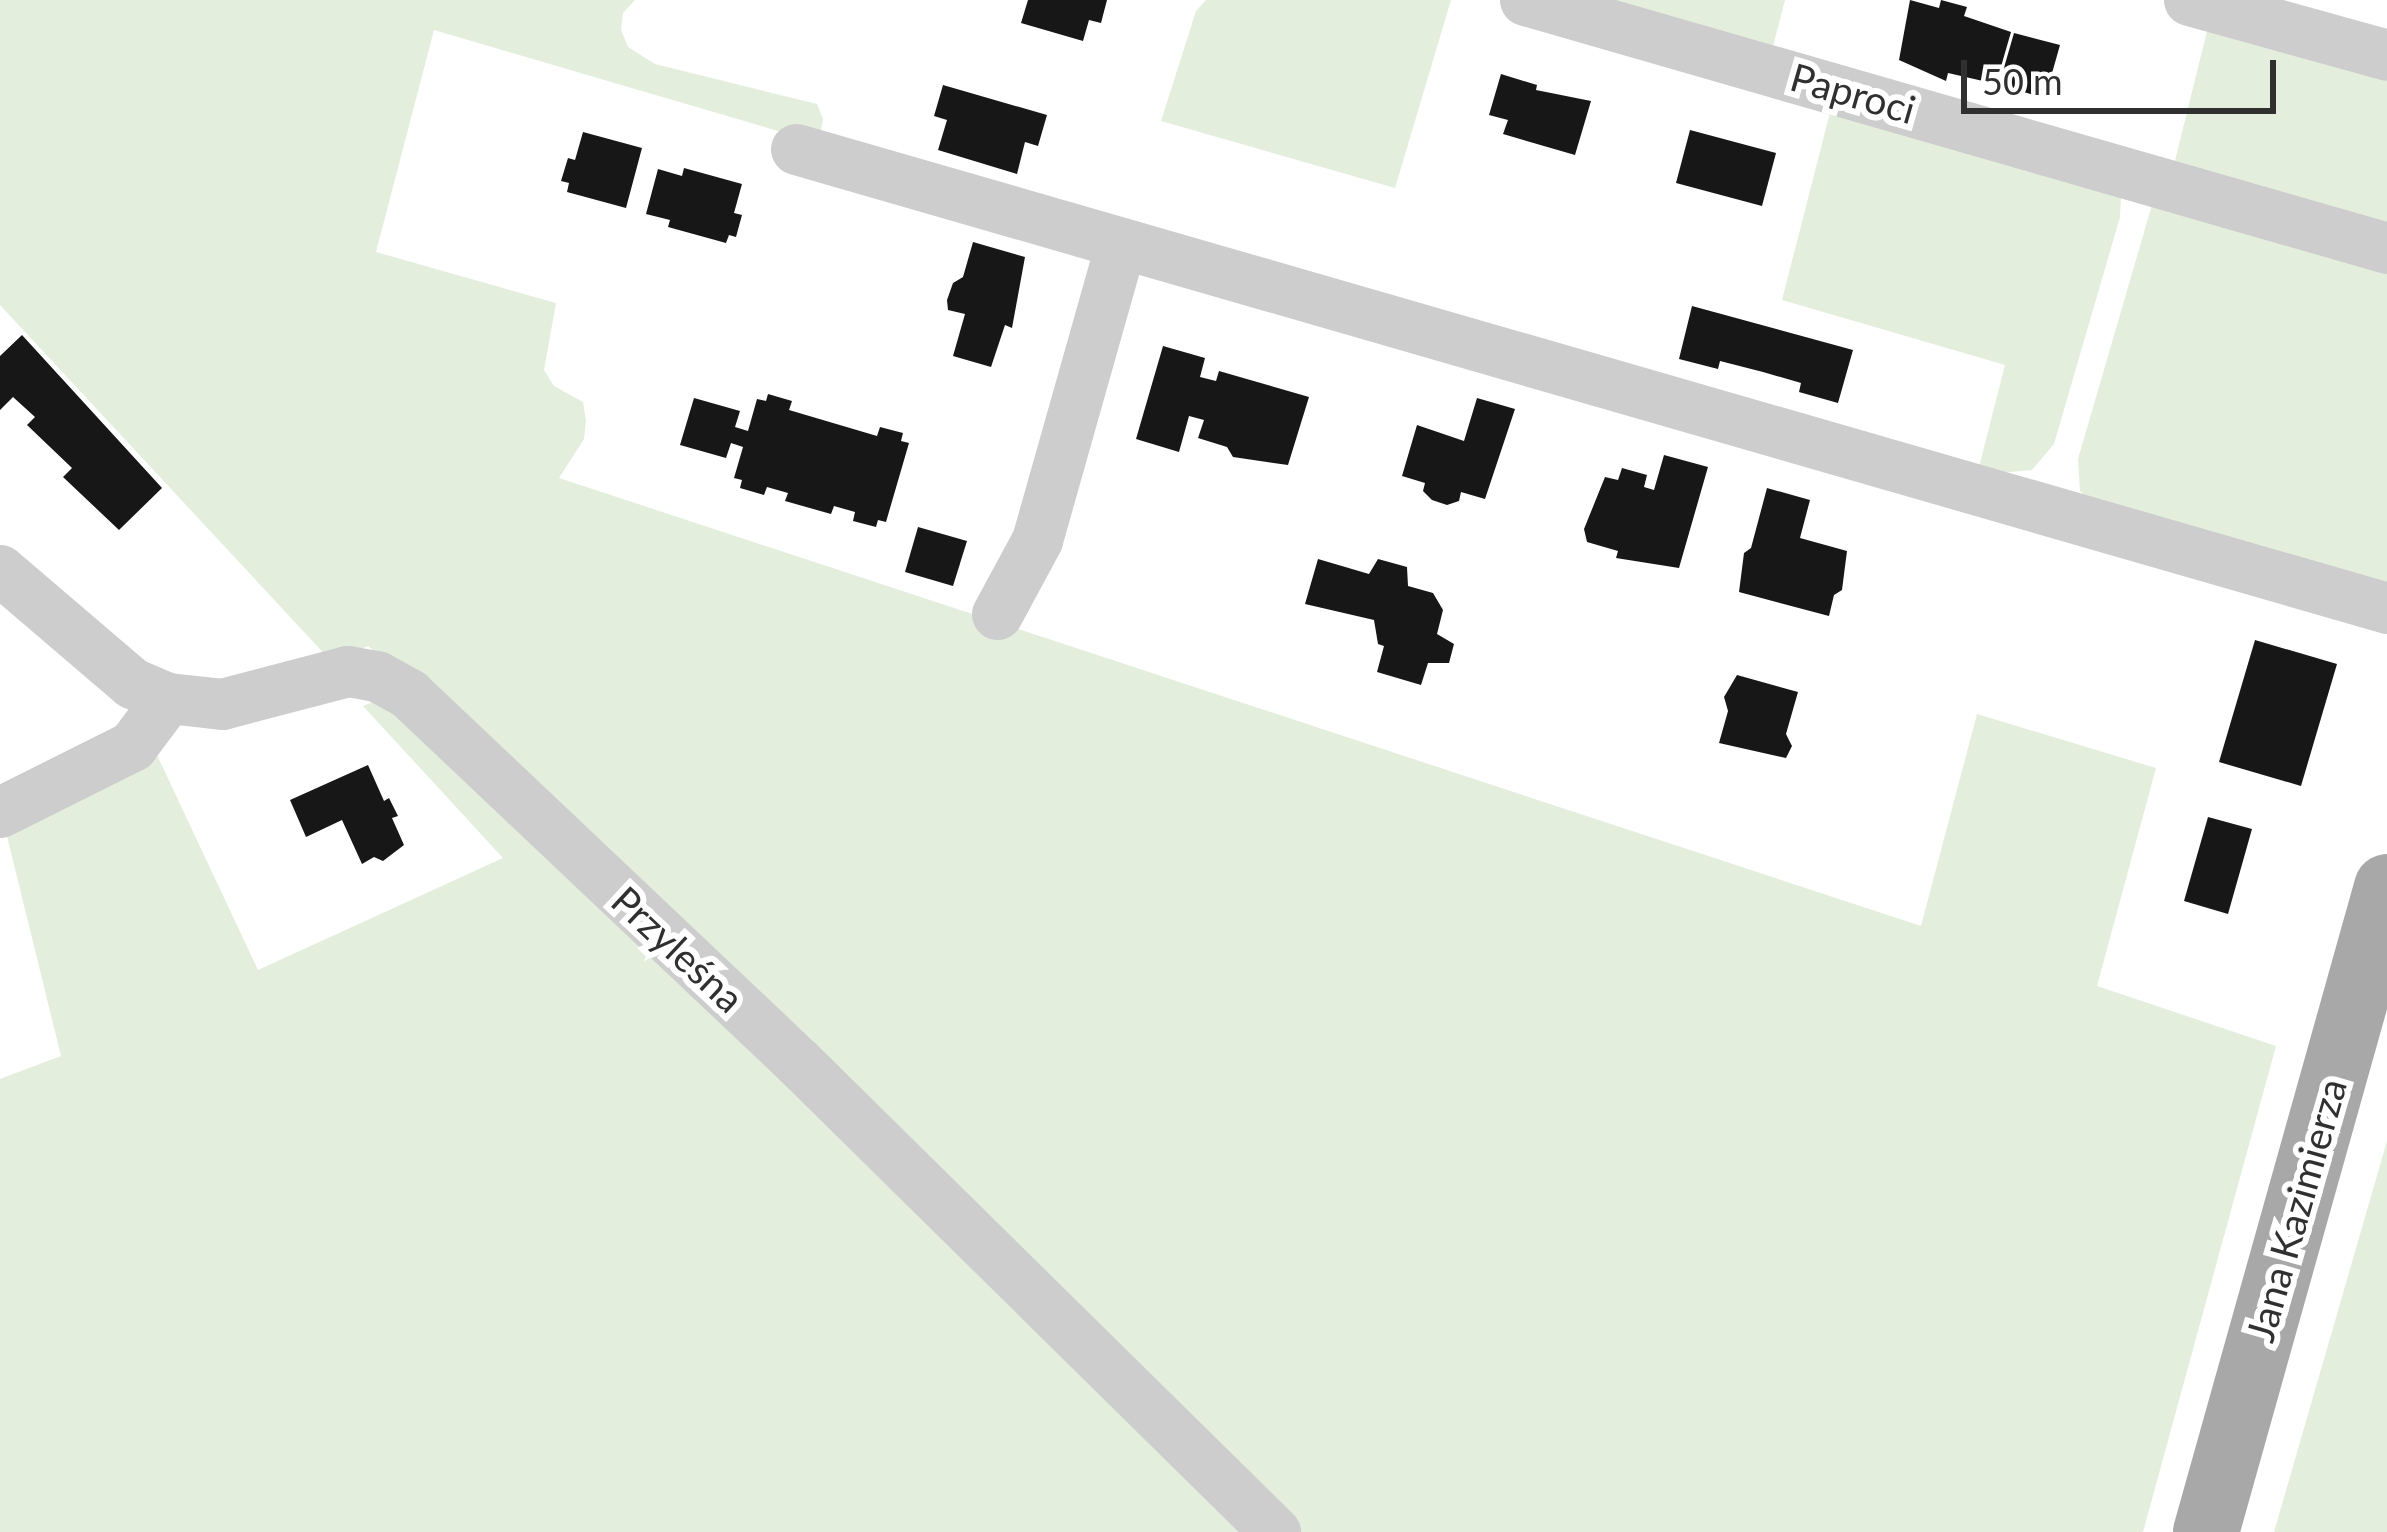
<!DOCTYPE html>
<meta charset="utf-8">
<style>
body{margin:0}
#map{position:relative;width:2387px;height:1532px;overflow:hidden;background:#fff;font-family:Lato,sans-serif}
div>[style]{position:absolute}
.green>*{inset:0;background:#e3eedd}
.building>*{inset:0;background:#171717}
.minor>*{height:51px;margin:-25.5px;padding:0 25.5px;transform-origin:25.5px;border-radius:25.5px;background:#cdcdcd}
.major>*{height:66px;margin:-33px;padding:0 33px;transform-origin:33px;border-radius:33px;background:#a8a8a8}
span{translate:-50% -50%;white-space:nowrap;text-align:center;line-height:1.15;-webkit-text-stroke:12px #fff;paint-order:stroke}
.street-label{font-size:39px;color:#303030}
.scale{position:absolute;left:1961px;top:60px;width:315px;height:54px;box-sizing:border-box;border:6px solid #303030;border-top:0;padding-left:15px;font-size:36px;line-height:42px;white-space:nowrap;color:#303030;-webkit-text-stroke:9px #fff;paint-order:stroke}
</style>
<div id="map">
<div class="green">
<i style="clip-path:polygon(0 0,635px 0,623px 13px,621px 30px,628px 47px,655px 64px,817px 104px,823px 119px,819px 143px,434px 30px,376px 252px,556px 303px,544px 370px,554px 386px,583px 402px,586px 421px,584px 439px,559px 478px,1921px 926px,1977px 714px,2156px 768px,2097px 986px,2276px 1046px,2143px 1532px,1301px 1532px,417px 685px,368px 646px,331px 661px,0 305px)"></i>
<i style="clip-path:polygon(1206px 0,1451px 0,1395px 188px,1161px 121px,1196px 11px)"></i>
<i style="clip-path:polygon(1578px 0,1785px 0,1771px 54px)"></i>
<i style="clip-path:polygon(2208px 27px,2387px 79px,2387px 235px,2172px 173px)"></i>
<i style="clip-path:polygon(1833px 101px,2121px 197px,2120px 217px,2054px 444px,2032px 470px,1977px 475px,2005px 365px,1782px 300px)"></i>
<i style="clip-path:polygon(2156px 191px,2387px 258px,2387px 590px,2101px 512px,2080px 491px,2078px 459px)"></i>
<i style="clip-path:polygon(385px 697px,597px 892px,1245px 1532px,0 1532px,0 1079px,61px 1056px,5px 828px,157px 755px,258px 970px,503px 858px,363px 706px)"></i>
<i style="clip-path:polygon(2387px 1141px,2387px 1532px,2274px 1532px)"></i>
</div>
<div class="building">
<i style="clip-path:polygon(1028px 0,1107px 0,1101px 23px,1089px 20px,1083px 41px,1021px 23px)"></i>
<i style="clip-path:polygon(1910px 0,1939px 8px,1941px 0,1967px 7px,1964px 16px,2011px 32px,1996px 84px,1948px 73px,1946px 81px,1899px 60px)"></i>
<i style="clip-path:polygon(2014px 33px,2060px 45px,2045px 98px,1999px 85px)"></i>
<i style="clip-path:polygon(1501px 74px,1537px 85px,1536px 90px,1591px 101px,1575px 155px,1503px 134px,1508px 120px,1489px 115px)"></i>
<i style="clip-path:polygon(943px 85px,1047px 115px,1038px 146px,1025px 142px,1017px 174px,938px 150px,947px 120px,934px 116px)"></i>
<i style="clip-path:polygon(1690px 130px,1776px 153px,1762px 206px,1676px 183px)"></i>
<i style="clip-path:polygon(583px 132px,642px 148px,626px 208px,567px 192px,569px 183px,561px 181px,568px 158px,575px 160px)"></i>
<i style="clip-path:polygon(684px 168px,742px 184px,734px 213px,742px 215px,736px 237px,729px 235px,726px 243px,668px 227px,670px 220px,646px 214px,658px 169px,682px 176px)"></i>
<i style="clip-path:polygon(973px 242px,1025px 257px,1012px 328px,1005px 325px,991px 367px,953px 356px,965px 314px,948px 310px,947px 300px,953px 283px,963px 277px)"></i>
<i style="clip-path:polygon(1692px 306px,1853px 350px,1838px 403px,1799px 392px,1801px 383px,1763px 372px,1720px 361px,1718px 369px,1679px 359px)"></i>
<i style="clip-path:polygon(22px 335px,162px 488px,119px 530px,63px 477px,72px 468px,27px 425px,35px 417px,13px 397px,0 410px,0 356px)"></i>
<i style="clip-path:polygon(1163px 346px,1205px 358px,1200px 377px,1216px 381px,1219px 371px,1309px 397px,1288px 465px,1233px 457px,1227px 447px,1198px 438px,1204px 420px,1189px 416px,1179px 452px,1136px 439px)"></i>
<i style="clip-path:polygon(768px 394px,792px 401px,789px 410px,877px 436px,880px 427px,903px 433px,901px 441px,909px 443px,886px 522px,878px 520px,876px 527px,853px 521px,855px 512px,834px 506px,831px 514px,785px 501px,788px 493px,767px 487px,764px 495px,740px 488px,742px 480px,734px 478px,743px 447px,731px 443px,726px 458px,680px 445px,694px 398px,740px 411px,735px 427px,748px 431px,757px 399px,766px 401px)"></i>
<i style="clip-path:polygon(1477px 398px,1515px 409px,1485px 499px,1461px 492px,1459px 501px,1447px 505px,1432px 500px,1423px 491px,1425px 483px,1402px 476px,1417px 425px,1464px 441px)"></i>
<i style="clip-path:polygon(1664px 455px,1708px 467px,1679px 568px,1616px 558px,1618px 551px,1587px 542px,1584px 529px,1605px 477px,1618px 480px,1622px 468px,1647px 475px,1644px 487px,1654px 490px)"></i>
<i style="clip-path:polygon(1767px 488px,1810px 500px,1800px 538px,1847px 551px,1842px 590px,1834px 595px,1829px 616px,1739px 592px,1744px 553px,1751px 548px)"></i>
<i style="clip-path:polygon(918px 527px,967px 541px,953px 586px,905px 572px)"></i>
<i style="clip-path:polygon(1318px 559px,1369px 574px,1378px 559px,1407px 567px,1408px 586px,1433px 593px,1443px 610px,1437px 634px,1454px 644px,1449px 663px,1428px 663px,1421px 685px,1377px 672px,1384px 646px,1378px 644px,1374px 620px,1305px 604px)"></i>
<i style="clip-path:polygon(2255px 640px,2337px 664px,2301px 786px,2219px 762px)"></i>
<i style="clip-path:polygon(1737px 675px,1798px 692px,1786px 734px,1792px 746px,1786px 758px,1719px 743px,1728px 711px,1724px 697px)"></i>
<i style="clip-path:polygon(368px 765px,384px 801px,389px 798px,398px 816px,392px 818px,404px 845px,383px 861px,374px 857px,362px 864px,342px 820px,306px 837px,290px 800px)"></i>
<i style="clip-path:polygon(2208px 817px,2252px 829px,2228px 914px,2184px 901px)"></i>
</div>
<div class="minor">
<i style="left:1525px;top:0;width:897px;rotate:16.05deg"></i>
<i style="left:2189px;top:0;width:205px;rotate:15.5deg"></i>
<i style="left:796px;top:149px;width:1656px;rotate:16.09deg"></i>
<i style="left:0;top:570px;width:174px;rotate:40.6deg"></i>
<i style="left:132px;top:683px;width:39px;rotate:23deg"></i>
<i style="left:168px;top:698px;width:54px;rotate:6.3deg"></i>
<i style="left:222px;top:704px;width:130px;rotate:-14.7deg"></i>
<i style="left:348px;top:671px;width:29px;rotate:10deg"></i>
<i style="left:377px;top:676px;width:37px;rotate:29deg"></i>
<i style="left:409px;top:694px;width:535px;rotate:43.41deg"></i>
<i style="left:798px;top:1062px;width:670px;rotate:44.58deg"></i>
<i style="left:997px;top:614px;width:84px;rotate:-61.6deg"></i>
<i style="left:1037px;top:540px;width:308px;rotate:-74.2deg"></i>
<i style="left:0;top:812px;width:148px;rotate:-26.6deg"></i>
<i style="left:132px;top:746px;width:60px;rotate:-53.1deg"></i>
</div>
<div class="major">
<i style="left:2206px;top:1532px;width:670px;rotate:-74.32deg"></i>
</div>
<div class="street-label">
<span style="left:1853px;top:93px;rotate:16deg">Paproci</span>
<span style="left:678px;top:949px;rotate:43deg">Przyleśna</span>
<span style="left:2296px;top:1210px;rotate:-74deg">Jana Kazimierza</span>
</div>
<div class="scale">50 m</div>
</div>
